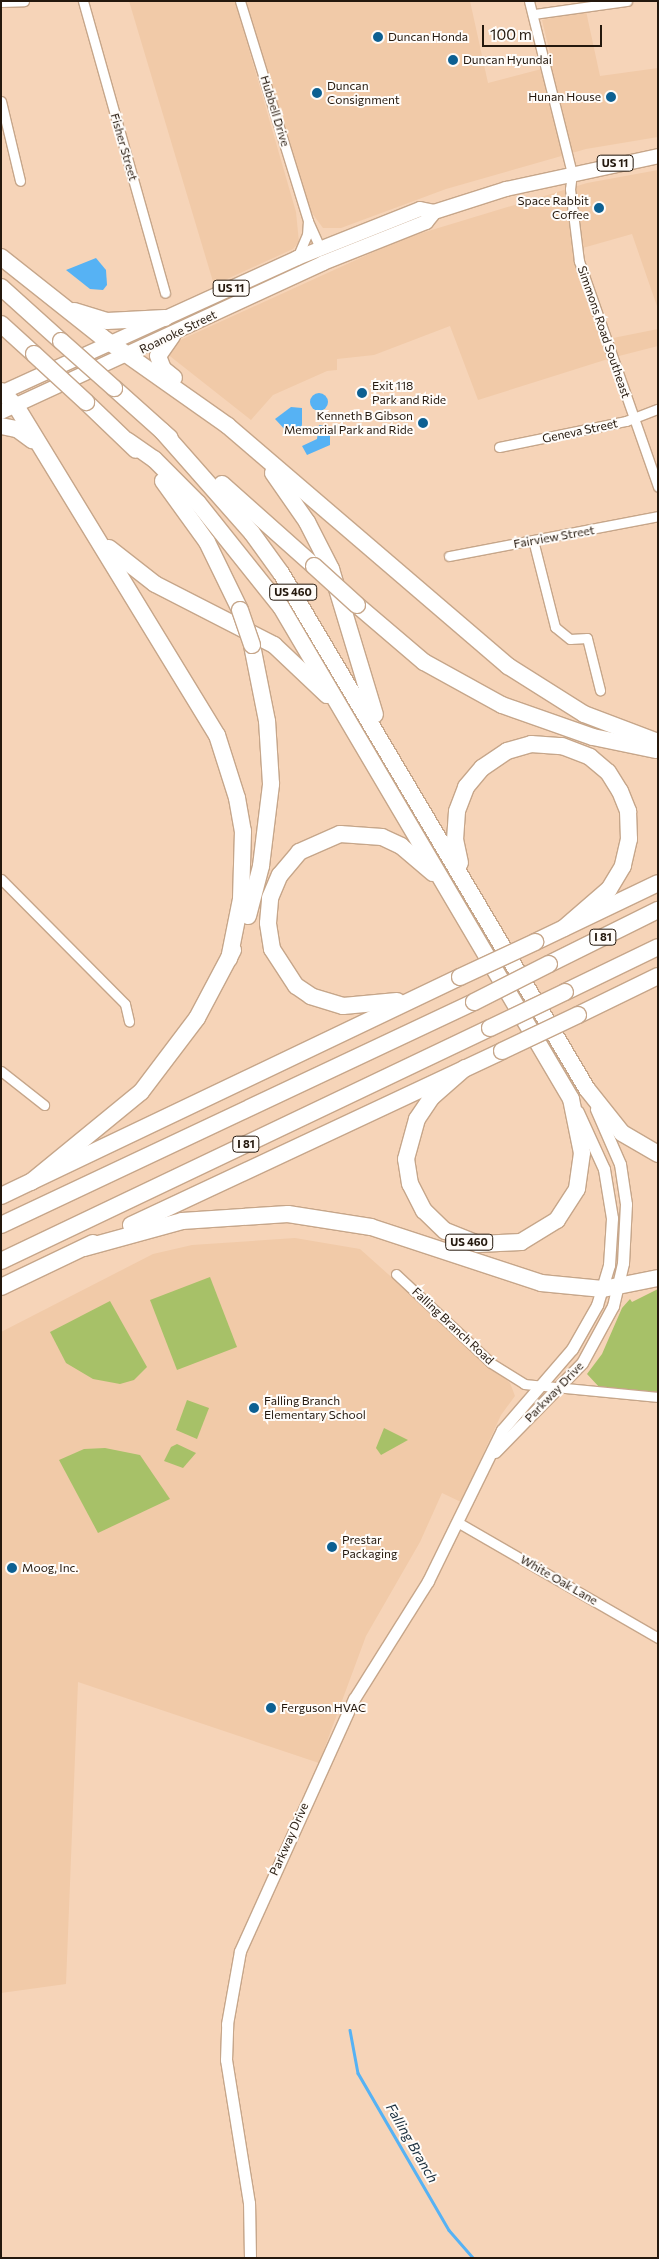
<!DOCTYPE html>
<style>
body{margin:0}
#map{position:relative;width:659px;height:2259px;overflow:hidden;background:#f6d4b8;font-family:Commissioner,sans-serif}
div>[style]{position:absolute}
.built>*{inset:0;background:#f1caa8}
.green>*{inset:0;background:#a7c168}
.water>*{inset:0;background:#56b2f4}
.round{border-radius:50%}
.stream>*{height:2.5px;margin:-1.25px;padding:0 1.25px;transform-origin:1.25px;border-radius:1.25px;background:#56b2f4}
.roads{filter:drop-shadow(1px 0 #c6a68a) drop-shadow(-1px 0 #c6a68a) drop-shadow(0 1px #c6a68a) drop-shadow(0 -1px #c6a68a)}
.minor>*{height:9px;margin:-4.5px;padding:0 4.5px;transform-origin:4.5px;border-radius:4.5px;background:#fff}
.tertiary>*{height:11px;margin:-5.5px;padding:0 5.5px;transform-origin:5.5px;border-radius:5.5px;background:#fff}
.primary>*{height:14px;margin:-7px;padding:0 7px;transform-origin:7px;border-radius:7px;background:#fff}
.motorway>*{height:16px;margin:-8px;padding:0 8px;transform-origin:8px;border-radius:8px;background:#fff}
.bridges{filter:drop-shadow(1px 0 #c6a68a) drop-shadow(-1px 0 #c6a68a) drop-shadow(0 1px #c6a68a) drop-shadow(0 -1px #c6a68a)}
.motorway-bridge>*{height:16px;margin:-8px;padding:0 8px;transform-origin:8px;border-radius:8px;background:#fff}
.dots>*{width:14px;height:14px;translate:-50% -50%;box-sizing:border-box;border:2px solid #fffcf9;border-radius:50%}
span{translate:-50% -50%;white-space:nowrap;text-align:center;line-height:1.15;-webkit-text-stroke:4px #fffcf9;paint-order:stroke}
.shield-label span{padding:1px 4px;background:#fffcf9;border:1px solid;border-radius:4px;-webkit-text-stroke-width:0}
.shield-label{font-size:11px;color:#24180d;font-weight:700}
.poi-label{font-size:12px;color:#24180d}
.left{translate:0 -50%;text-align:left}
.right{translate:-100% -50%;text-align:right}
.street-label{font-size:12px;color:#24180d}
.water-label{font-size:14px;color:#1c303f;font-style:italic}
.frame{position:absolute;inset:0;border:2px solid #24180d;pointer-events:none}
.scale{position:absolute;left:482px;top:25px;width:120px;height:22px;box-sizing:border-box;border:2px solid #24180d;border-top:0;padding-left:6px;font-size:15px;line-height:18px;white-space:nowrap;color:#24180d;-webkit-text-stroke:4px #fffcf9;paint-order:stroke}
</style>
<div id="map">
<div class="built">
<i style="clip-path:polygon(129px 1px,235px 1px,296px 212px,299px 242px,293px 249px,214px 285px)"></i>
<i style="clip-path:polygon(245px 1px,470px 1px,488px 83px,553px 66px,542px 20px,586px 11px,600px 76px,658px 68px,658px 137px,586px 149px,446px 189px,341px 228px,323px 228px,309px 209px)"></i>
<i style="clip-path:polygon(658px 170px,658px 309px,632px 234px,572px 251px,608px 359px,478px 400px,450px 326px,374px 355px,337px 359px,337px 370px,327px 371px,273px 395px,251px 420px,166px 353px,176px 342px,402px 239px,587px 183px)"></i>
<i style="clip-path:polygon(658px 329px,658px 346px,615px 357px,608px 339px)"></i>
<i style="clip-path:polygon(295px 1238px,360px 1249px,510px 1383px,515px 1396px,501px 1415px,461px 1502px,442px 1493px,420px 1542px,366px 1636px,319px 1763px,78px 1682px,66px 1984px,1px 1993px,1px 1332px,153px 1254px,192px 1245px)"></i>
</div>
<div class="green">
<i style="clip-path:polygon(210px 1277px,237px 1347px,177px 1370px,150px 1300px)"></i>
<i style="clip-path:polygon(658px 1289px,658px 1394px,600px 1388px,587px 1374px,602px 1354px,622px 1308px,630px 1299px,632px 1302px)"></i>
<i style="clip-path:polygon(110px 1301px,147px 1367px,134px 1380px,120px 1384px,93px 1379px,66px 1363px,50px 1332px)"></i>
<i style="clip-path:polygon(187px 1400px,209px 1408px,197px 1439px,176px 1430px)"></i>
<i style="clip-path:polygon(384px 1428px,408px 1440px,381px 1455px,376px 1448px)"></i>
<i style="clip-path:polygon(177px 1444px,196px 1453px,183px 1468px,164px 1461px,171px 1447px)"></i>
<i style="clip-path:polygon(105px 1448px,140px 1455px,170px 1499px,98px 1533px,59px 1460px,84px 1449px)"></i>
</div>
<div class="water">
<i style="clip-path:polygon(96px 258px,106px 270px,107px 285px,103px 290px,90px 289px,66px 270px)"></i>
<i class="round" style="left:310px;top:393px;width:18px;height:18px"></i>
<i style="clip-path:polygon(291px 407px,302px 408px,302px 424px,301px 429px,289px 434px,275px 419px)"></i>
<i style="clip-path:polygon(319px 425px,330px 427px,330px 445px,307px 455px,302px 446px,317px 439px)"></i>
</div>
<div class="stream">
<i style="left:350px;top:2030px;width:44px;rotate:79.5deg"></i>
<i style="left:358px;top:2073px;width:181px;rotate:59.9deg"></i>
<i style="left:449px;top:2230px;width:37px;rotate:49deg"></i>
</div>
<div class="roads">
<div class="minor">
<i style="left:83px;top:1px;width:303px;rotate:74.3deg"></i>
<i style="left:240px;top:1px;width:230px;rotate:72.8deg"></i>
<i style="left:308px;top:221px;width:30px;rotate:66deg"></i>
<i style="left:529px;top:1px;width:177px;rotate:76deg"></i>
<i style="left:572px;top:173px;width:16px;rotate:97deg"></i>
<i style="left:570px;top:189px;width:73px;rotate:82.9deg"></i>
<i style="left:579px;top:261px;width:239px;rotate:70.7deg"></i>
<i style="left:1px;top:2px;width:23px;rotate:-2deg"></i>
<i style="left:534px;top:14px;width:94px;rotate:-8deg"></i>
<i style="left:1px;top:101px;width:82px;rotate:76.6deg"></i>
<i style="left:297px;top:258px;width:25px;rotate:-67deg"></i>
<i style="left:307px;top:235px;width:14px;rotate:-86deg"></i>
<i style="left:499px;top:447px;width:130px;rotate:-11.6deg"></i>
<i style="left:626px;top:421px;width:34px;rotate:-21deg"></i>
<i style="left:533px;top:540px;width:90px;rotate:75.8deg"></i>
<i style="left:555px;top:627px;width:19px;rotate:39deg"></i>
<i style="left:570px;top:639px;width:17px;rotate:-3deg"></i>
<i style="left:587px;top:638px;width:54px;rotate:76deg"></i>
<i style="left:449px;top:556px;width:213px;rotate:-10.8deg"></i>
<i style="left:1px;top:879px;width:176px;rotate:45.2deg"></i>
<i style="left:125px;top:1004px;width:18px;rotate:77deg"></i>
<i style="left:1px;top:1071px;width:55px;rotate:38.3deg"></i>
<i style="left:396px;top:1274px;width:130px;rotate:43.1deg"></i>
<i style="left:491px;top:1363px;width:39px;rotate:32deg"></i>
<i style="left:524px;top:1384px;width:135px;rotate:5.5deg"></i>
<i style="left:459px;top:1523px;width:230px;rotate:30deg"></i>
</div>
<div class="tertiary">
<i style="left:495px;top:1452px;width:124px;rotate:-45.7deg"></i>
<i style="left:582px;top:1363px;width:65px;rotate:-61.5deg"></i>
<i style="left:613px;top:1306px;width:44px;rotate:-76.9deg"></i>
<i style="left:623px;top:1263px;width:59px;rotate:-87.1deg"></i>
<i style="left:626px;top:1204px;width:40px;rotate:-98.5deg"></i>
<i style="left:620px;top:1164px;width:60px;rotate:-113.6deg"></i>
<i style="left:250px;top:2258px;width:55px;rotate:-91deg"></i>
<i style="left:249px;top:2203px;width:145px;rotate:-99.1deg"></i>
<i style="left:226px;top:2060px;width:36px;rotate:-88deg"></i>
<i style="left:227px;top:2024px;width:74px;rotate:-79.9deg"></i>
<i style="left:240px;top:1951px;width:277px;rotate:-65.7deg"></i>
<i style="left:354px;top:1699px;width:139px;rotate:-57.9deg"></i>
<i style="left:428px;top:1581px;width:168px;rotate:-63.9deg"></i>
<i style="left:502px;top:1430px;width:107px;rotate:-49.2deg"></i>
<i style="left:572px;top:1349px;width:51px;rotate:-60.4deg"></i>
<i style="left:597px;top:1305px;width:42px;rotate:-73.3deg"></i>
<i style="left:609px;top:1265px;width:47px;rotate:-86.3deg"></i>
<i style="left:612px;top:1218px;width:50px;rotate:-99.3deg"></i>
<i style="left:604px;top:1169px;width:63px;rotate:-114.5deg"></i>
</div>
<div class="primary">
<i style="left:1px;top:393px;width:325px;rotate:-24.5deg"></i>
<i style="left:297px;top:258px;width:132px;rotate:-21.7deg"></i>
<i style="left:420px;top:209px;width:14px;rotate:12deg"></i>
<i style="left:434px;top:212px;width:76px;rotate:-17.7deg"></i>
<i style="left:506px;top:189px;width:156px;rotate:-12.2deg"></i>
<i style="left:1px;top:412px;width:355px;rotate:-24.8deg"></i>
<i style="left:323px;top:263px;width:111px;rotate:-21.7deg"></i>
<i style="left:426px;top:222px;width:13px;rotate:-51deg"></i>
</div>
<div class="motorway">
<i style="left:1px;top:257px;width:129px;rotate:38.4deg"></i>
<i style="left:102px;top:337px;width:154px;rotate:35.2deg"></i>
<i style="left:228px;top:426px;width:369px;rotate:40.6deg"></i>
<i style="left:508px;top:666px;width:90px;rotate:32.3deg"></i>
<i style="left:584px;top:714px;width:79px;rotate:20.7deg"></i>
<i style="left:1px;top:287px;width:81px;rotate:42deg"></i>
<i style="left:74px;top:311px;width:34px;rotate:17deg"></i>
<i style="left:107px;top:321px;width:58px;rotate:-3deg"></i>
<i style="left:1px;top:324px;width:45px;rotate:42.3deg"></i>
<i style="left:172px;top:336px;width:24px;rotate:125deg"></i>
<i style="left:158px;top:356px;width:14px;rotate:69deg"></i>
<i style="left:163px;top:369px;width:14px;rotate:39deg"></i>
<i style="left:114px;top:388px;width:75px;rotate:41.8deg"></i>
<i style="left:1px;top:391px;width:21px;rotate:45deg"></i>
<i style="left:16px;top:406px;width:386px;rotate:58.6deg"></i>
<i style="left:217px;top:735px;width:66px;rotate:72.4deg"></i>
<i style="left:237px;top:798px;width:34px;rotate:80deg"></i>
<i style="left:243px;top:831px;width:68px;rotate:91.7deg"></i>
<i style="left:241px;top:899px;width:61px;rotate:101.3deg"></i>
<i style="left:86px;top:402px;width:69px;rotate:43.8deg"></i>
<i style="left:1px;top:426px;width:16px;rotate:11deg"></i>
<i style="left:17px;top:429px;width:19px;rotate:36deg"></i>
<i style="left:162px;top:431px;width:136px;rotate:48.6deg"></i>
<i style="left:252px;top:533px;width:49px;rotate:54.1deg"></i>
<i style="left:281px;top:573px;width:600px;rotate:59.33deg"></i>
<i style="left:587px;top:1089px;width:56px;rotate:51.5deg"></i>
<i style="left:622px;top:1133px;width:42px;rotate:30.3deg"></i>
<i style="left:128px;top:441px;width:32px;rotate:35deg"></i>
<i style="left:154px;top:459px;width:62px;rotate:45deg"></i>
<i style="left:198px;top:503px;width:133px;rotate:51.4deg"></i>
<i style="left:281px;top:607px;width:571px;rotate:59.48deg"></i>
<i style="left:571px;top:1099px;width:55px;rotate:78.5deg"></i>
<i style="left:582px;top:1153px;width:36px;rotate:98deg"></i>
<i style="left:577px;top:1189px;width:37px;rotate:123deg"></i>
<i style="left:557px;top:1220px;width:42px;rotate:148.6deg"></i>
<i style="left:521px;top:1242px;width:43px;rotate:177.3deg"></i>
<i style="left:478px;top:1244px;width:35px;rotate:-158deg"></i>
<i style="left:445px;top:1231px;width:29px;rotate:-136deg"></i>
<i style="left:424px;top:1211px;width:30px;rotate:-117deg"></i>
<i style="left:410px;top:1184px;width:25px;rotate:-99deg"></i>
<i style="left:406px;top:1159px;width:41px;rotate:-74.6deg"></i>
<i style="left:417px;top:1119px;width:27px;rotate:-56deg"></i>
<i style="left:432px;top:1097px;width:44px;rotate:-41.3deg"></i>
<i style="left:273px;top:473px;width:60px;rotate:55.2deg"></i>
<i style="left:307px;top:522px;width:53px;rotate:62.9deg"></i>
<i style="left:331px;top:569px;width:152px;rotate:73.2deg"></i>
<i style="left:163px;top:481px;width:75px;rotate:54.2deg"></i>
<i style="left:207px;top:542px;width:76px;rotate:64.1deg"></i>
<i style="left:222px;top:484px;width:123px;rotate:41.7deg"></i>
<i style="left:109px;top:548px;width:58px;rotate:38deg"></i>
<i style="left:155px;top:584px;width:134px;rotate:27.1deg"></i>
<i style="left:274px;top:645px;width:73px;rotate:43.3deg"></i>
<i style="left:357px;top:605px;width:88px;rotate:40.4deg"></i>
<i style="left:424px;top:662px;width:89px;rotate:28.9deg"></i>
<i style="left:502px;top:705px;width:96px;rotate:19.4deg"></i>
<i style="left:593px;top:737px;width:64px;rotate:11.7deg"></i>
<i style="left:460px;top:863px;width:24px;rotate:-102deg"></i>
<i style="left:455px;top:840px;width:29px;rotate:-86deg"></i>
<i style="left:457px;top:811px;width:26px;rotate:-69deg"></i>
<i style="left:466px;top:787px;width:25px;rotate:-50deg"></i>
<i style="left:482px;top:768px;width:30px;rotate:-34deg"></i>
<i style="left:507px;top:751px;width:25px;rotate:-16deg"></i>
<i style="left:531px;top:744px;width:31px;rotate:4deg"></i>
<i style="left:562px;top:746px;width:30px;rotate:21deg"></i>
<i style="left:590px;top:757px;width:23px;rotate:40deg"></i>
<i style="left:608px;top:772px;width:22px;rotate:58deg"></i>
<i style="left:620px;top:791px;width:22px;rotate:68deg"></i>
<i style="left:628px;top:811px;width:28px;rotate:88deg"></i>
<i style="left:629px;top:839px;width:28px;rotate:103deg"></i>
<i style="left:623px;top:866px;width:27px;rotate:121deg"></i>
<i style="left:609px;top:889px;width:60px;rotate:139.1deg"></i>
<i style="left:248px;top:916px;width:52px;rotate:-75.4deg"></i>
<i style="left:261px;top:866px;width:83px;rotate:-83deg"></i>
<i style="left:271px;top:784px;width:63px;rotate:-93.6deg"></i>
<i style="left:267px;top:721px;width:77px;rotate:-101.2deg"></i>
<i style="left:535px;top:942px;width:136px;rotate:-25.6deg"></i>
<i style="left:549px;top:964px;width:122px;rotate:-26.4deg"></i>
<i style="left:565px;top:992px;width:103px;rotate:-25.8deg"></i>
<i style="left:397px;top:1001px;width:54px;rotate:174.7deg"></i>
<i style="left:343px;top:1006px;width:34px;rotate:-163deg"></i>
<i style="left:311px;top:996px;width:18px;rotate:-146deg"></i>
<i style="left:296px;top:986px;width:44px;rotate:-123deg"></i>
<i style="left:272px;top:949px;width:26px;rotate:-99deg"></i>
<i style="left:268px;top:923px;width:25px;rotate:-85deg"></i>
<i style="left:270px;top:898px;width:25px;rotate:-67deg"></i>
<i style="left:280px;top:875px;width:30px;rotate:-50deg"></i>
<i style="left:299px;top:852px;width:45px;rotate:-23.7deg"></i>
<i style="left:340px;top:834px;width:42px;rotate:4.1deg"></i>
<i style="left:382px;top:837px;width:21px;rotate:25deg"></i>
<i style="left:401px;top:846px;width:42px;rotate:40.2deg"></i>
<i style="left:578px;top:1015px;width:89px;rotate:-26deg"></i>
<i style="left:31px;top:1182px;width:142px;rotate:-39.3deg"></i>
<i style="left:141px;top:1092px;width:93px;rotate:-52.9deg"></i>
<i style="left:197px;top:1018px;width:77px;rotate:-62.1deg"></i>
<i style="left:1px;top:1196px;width:509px;rotate:-25.51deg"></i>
<i style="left:1px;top:1225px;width:523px;rotate:-25.24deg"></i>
<i style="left:131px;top:1225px;width:410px;rotate:-25.1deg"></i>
<i style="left:84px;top:1248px;width:102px;rotate:-15.4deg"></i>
<i style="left:182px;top:1221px;width:106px;rotate:-3.8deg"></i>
<i style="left:288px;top:1214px;width:84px;rotate:8.9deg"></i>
<i style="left:371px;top:1227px;width:179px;rotate:18.2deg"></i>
<i style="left:541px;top:1283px;width:62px;rotate:5.5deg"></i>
<i style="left:603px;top:1289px;width:56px;rotate:-11.3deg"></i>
<i style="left:1px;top:1261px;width:542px;rotate:-25.48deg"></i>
<i style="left:1px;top:1287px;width:102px;rotate:-25.6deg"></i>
</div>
</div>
<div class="bridges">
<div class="motorway-bridge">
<i style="left:61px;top:341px;width:71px;rotate:41.6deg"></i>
<i style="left:34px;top:354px;width:71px;rotate:42.7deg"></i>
<i style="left:314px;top:566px;width:58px;rotate:42.2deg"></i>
<i style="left:240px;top:610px;width:37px;rotate:71deg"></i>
<i style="left:460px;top:977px;width:83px;rotate:-25deg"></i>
<i style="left:474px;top:1002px;width:84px;rotate:-26.9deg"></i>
<i style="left:490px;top:1028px;width:83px;rotate:-25.6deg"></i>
<i style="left:502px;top:1051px;width:84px;rotate:-25.3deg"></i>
</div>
</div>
<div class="dots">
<i style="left:378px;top:37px;background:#0d6092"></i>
<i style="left:453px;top:60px;background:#0d6092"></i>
<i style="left:317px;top:93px;background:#0d6092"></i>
<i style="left:611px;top:97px;background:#0d6092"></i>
<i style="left:599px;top:208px;background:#0d6092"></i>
<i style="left:362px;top:393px;background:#0d6092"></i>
<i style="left:423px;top:423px;background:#0d6092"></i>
<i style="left:254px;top:1408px;background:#0d6092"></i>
<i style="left:332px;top:1547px;background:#0d6092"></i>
<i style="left:12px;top:1568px;background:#0d6092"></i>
<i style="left:271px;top:1708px;background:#0d6092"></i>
</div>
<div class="shield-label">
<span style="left:615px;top:163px">US 11</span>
<span style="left:231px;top:288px">US 11</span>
<span style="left:293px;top:592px">US 460</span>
<span style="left:603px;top:937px">I 81</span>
<span style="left:246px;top:1144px">I 81</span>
<span style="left:469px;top:1242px">US 460</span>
</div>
<div class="poi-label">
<span class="left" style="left:388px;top:37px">Duncan Honda</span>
<span class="left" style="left:463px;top:60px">Duncan Hyundai</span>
<span class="left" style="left:327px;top:93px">Duncan<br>Consignment</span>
<span class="right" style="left:601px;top:97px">Hunan House</span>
<span class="right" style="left:589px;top:208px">Space Rabbit<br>Coffee</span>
<span class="left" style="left:372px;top:393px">Exit 118<br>Park and Ride</span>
<span class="right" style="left:413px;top:423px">Kenneth B Gibson<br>Memorial Park and Ride</span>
<span class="left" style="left:264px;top:1408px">Falling Branch<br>Elementary School</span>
<span class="left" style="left:342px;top:1547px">Prestar<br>Packaging</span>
<span class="left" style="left:22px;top:1568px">Moog, Inc.</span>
<span class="left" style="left:281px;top:1708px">Ferguson HVAC</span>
</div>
<div class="street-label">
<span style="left:275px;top:111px;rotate:73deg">Hubbell Drive</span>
<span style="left:124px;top:147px;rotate:74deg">Fisher Street</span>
<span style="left:178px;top:332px;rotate:-26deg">Roanoke Street</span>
<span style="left:604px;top:332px;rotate:71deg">Simmons Road Southeast</span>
<span style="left:580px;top:431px;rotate:-12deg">Geneva Street</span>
<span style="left:554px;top:537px;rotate:-10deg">Fairview Street</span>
<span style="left:453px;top:1326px;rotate:43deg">Falling Branch Road</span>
<span style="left:554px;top:1392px;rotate:-46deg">Parkway Drive</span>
<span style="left:559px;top:1580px;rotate:30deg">White Oak Lane</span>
<span style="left:289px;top:1839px;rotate:-66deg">Parkway Drive</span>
</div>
<div class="water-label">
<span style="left:412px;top:2143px;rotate:60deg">Falling Branch</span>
</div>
<div class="frame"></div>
<div class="scale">100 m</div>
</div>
